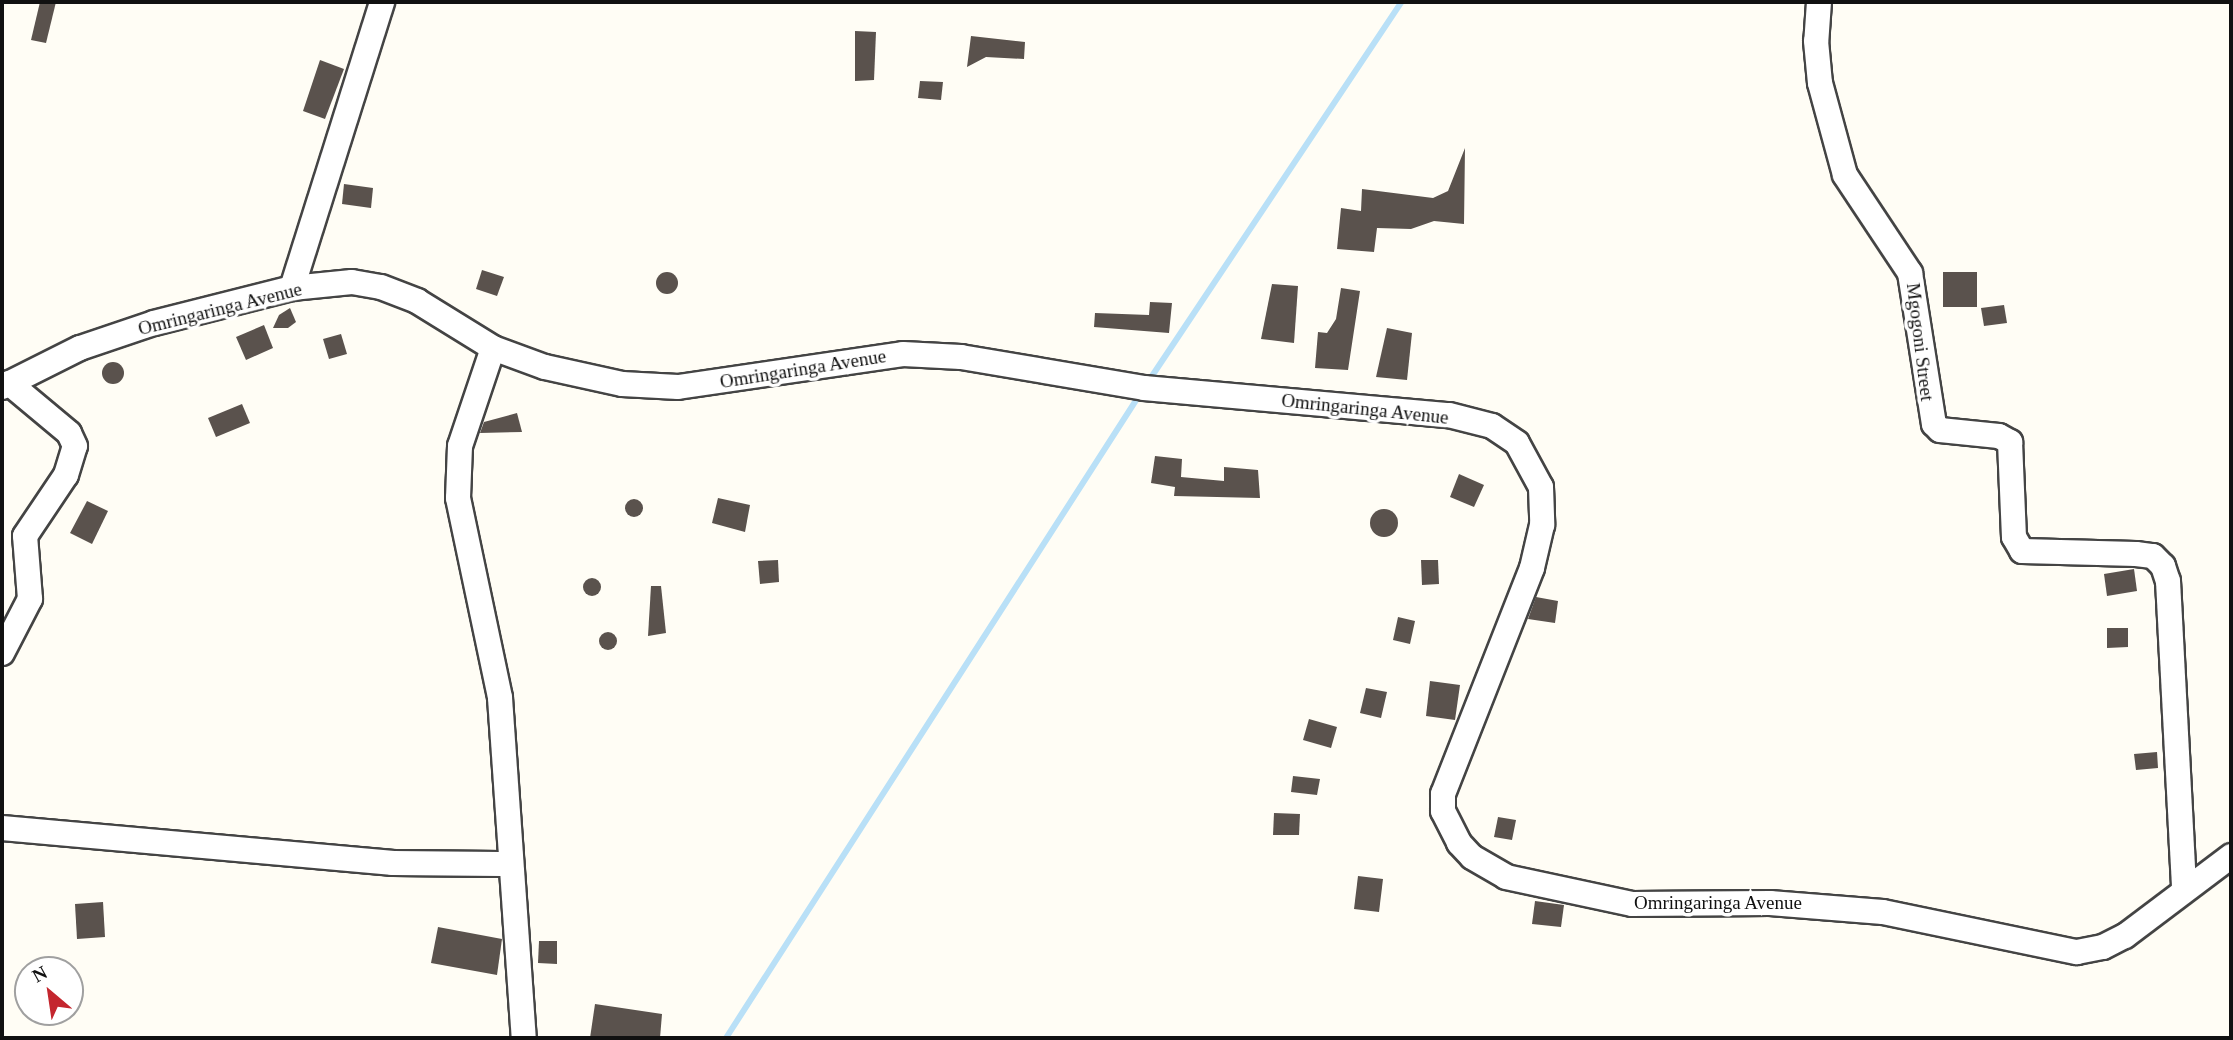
<!DOCTYPE html>
<style>
body{margin:0}
#map{position:relative;width:2233px;height:1040px;overflow:hidden;background:#fffdf5;font-family:Georgia,serif}
div>[style]{position:absolute}
.stream>*{height:6px;margin:-3px;padding:0 3px;transform-origin:3px;border-radius:3px;background:#b9e0f7}
.building>*{inset:0;background:#5a524d}
.round{border-radius:50%}
.roads{filter:drop-shadow(2px 0 #444) drop-shadow(-2px 0 #444) drop-shadow(0 2px #444) drop-shadow(0 -2px #444)}
.minor>*{height:24px;margin:-12px;padding:0 12px;transform-origin:12px;border-radius:12px;background:#fff}
span{translate:-50% -50%;white-space:nowrap;text-align:center;line-height:1.15;-webkit-text-stroke:7px #fff;paint-order:stroke}
.street-label{font-size:19px;color:#111}
.frame{position:absolute;inset:0;border:4px solid #111;pointer-events:none}
.north{position:absolute;left:14px;top:956px;width:70px;height:70px;box-sizing:border-box;background:#fff;border:2px solid #a0a0a0;border-radius:50%;rotate:331deg;font-size:19px;font-weight:700;line-height:28px;text-align:center;color:#111}
.north::after{content:'';display:block;margin:auto;width:24px;height:32px;background:#c4262e;clip-path:polygon(50% 0,100% 100%,50% 72%,0 100%)}
</style>
<div id="map">
<div class="stream">
<i style="left:1148px;top:382px;width:457px;rotate:-56.3deg"></i>
<i style="left:726px;top:1038px;width:766px;rotate:-57.26deg"></i>
</div>
<div class="building">
<i style="clip-path:polygon(40px 2px,56px 2px,46px 43px,31px 40px)"></i>
<i style="clip-path:polygon(855px 31px,876px 32px,874px 80px,855px 81px)"></i>
<i style="clip-path:polygon(971px 36px,1025px 42px,1024px 59px,986px 57px,967px 67px)"></i>
<i style="clip-path:polygon(320px 60px,344px 69px,325px 119px,303px 111px)"></i>
<i style="clip-path:polygon(920px 81px,943px 82px,941px 100px,918px 98px)"></i>
<i style="clip-path:polygon(1465px 148px,1464px 224px,1434px 221px,1411px 229px,1377px 228px,1374px 252px,1337px 249px,1341px 208px,1361px 211px,1362px 189px,1433px 198px,1448px 191px)"></i>
<i style="clip-path:polygon(344px 184px,373px 188px,371px 208px,342px 204px)"></i>
<i style="clip-path:polygon(482px 270px,504px 277px,497px 296px,476px 289px)"></i>
<i class="round" style="left:656px;top:272px;width:22px;height:22px"></i>
<i style="clip-path:polygon(1943px 272px,1977px 272px,1977px 307px,1943px 307px)"></i>
<i style="clip-path:polygon(1272px 284px,1298px 286px,1294px 343px,1261px 339px)"></i>
<i style="clip-path:polygon(1341px 288px,1360px 291px,1348px 370px,1315px 368px,1318px 332px,1327px 333px,1336px 319px)"></i>
<i style="clip-path:polygon(1150px 302px,1172px 303px,1169px 333px,1094px 327px,1095px 313px,1149px 315px)"></i>
<i style="clip-path:polygon(2004px 305px,2007px 323px,1984px 326px,1981px 308px)"></i>
<i style="clip-path:polygon(290px 308px,296px 322px,288px 328px,273px 328px,279px 315px)"></i>
<i style="clip-path:polygon(264px 325px,273px 348px,246px 360px,236px 337px)"></i>
<i style="clip-path:polygon(1387px 328px,1412px 333px,1407px 380px,1376px 377px)"></i>
<i style="clip-path:polygon(341px 334px,347px 354px,329px 359px,323px 339px)"></i>
<i class="round" style="left:102px;top:362px;width:22px;height:22px"></i>
<i style="clip-path:polygon(242px 404px,250px 423px,216px 437px,208px 418px)"></i>
<i style="clip-path:polygon(517px 413px,522px 432px,480px 433px,484px 422px)"></i>
<i style="clip-path:polygon(1155px 456px,1182px 459px,1181px 477px,1224px 481px,1224px 467px,1258px 470px,1260px 498px,1174px 496px,1175px 487px,1151px 483px)"></i>
<i style="clip-path:polygon(1459px 474px,1484px 485px,1474px 507px,1450px 497px)"></i>
<i style="clip-path:polygon(718px 498px,750px 505px,745px 532px,712px 523px)"></i>
<i class="round" style="left:625px;top:499px;width:18px;height:18px"></i>
<i style="clip-path:polygon(87px 501px,108px 511px,92px 544px,70px 533px)"></i>
<i class="round" style="left:1370px;top:509px;width:28px;height:28px"></i>
<i style="clip-path:polygon(778px 560px,779px 582px,760px 584px,758px 561px)"></i>
<i style="clip-path:polygon(1421px 560px,1438px 560px,1439px 584px,1422px 585px)"></i>
<i style="clip-path:polygon(2134px 569px,2137px 591px,2107px 596px,2104px 574px)"></i>
<i class="round" style="left:583px;top:578px;width:18px;height:18px"></i>
<i style="clip-path:polygon(651px 586px,661px 586px,666px 633px,648px 636px)"></i>
<i style="clip-path:polygon(1536px 597px,1558px 601px,1555px 623px,1528px 619px)"></i>
<i style="clip-path:polygon(1398px 617px,1415px 621px,1410px 644px,1393px 640px)"></i>
<i style="clip-path:polygon(2107px 628px,2128px 628px,2128px 647px,2107px 648px)"></i>
<i class="round" style="left:599px;top:632px;width:18px;height:18px"></i>
<i style="clip-path:polygon(1430px 681px,1460px 685px,1455px 720px,1426px 716px)"></i>
<i style="clip-path:polygon(1366px 688px,1387px 692px,1381px 718px,1360px 713px)"></i>
<i style="clip-path:polygon(1309px 719px,1337px 727px,1331px 748px,1303px 740px)"></i>
<i style="clip-path:polygon(2157px 752px,2158px 768px,2136px 770px,2134px 754px)"></i>
<i style="clip-path:polygon(1293px 776px,1320px 779px,1317px 795px,1291px 792px)"></i>
<i style="clip-path:polygon(1274px 813px,1300px 814px,1299px 835px,1273px 835px)"></i>
<i style="clip-path:polygon(1498px 817px,1516px 820px,1512px 840px,1494px 837px)"></i>
<i style="clip-path:polygon(1358px 876px,1383px 879px,1379px 912px,1354px 909px)"></i>
<i style="clip-path:polygon(1535px 901px,1564px 905px,1561px 927px,1532px 924px)"></i>
<i style="clip-path:polygon(103px 902px,105px 937px,77px 939px,75px 904px)"></i>
<i style="clip-path:polygon(438px 927px,502px 939px,497px 975px,431px 963px)"></i>
<i style="clip-path:polygon(539px 941px,557px 941px,557px 964px,538px 963px)"></i>
<i style="clip-path:polygon(595px 1004px,662px 1014px,660px 1038px,590px 1038px)"></i>
</div>
<div class="roads">
<div class="minor">
<i style="left:1819px;top:2px;width:39px;rotate:94deg"></i>
<i style="left:1816px;top:41px;width:42px;rotate:84.6deg"></i>
<i style="left:1820px;top:83px;width:95px;rotate:74.8deg"></i>
<i style="left:1845px;top:175px;width:118px;rotate:56.4deg"></i>
<i style="left:1910px;top:273px;width:153px;rotate:81deg"></i>
<i style="left:1934px;top:424px;width:8px;rotate:45deg"></i>
<i style="left:1940px;top:430px;width:59px;rotate:5.8deg"></i>
<i style="left:1999px;top:436px;width:13px;rotate:29deg"></i>
<i style="left:2010px;top:442px;width:95px;rotate:87.6deg"></i>
<i style="left:2014px;top:537px;width:16px;rotate:60deg"></i>
<i style="left:2022px;top:551px;width:114px;rotate:1.5deg"></i>
<i style="left:2136px;top:554px;width:17px;rotate:7deg"></i>
<i style="left:2153px;top:556px;width:14px;rotate:45deg"></i>
<i style="left:2163px;top:566px;width:16px;rotate:72deg"></i>
<i style="left:2168px;top:581px;width:306px;rotate:87deg"></i>
<i style="left:292px;top:288px;width:300px;rotate:-72.5deg"></i>
<i style="left:493px;top:348px;width:103px;rotate:108.6deg"></i>
<i style="left:460px;top:446px;width:52px;rotate:92.2deg"></i>
<i style="left:458px;top:498px;width:204px;rotate:78.1deg"></i>
<i style="left:500px;top:698px;width:341px;rotate:86deg"></i>
<i style="left:2px;top:387px;width:87px;rotate:-26.6deg"></i>
<i style="left:80px;top:348px;width:78px;rotate:-18.7deg"></i>
<i style="left:154px;top:323px;width:142px;rotate:-14.2deg"></i>
<i style="left:292px;top:288px;width:60px;rotate:-5.7deg"></i>
<i style="left:352px;top:282px;width:29px;rotate:10deg"></i>
<i style="left:381px;top:287px;width:39px;rotate:21deg"></i>
<i style="left:417px;top:301px;width:89px;rotate:31.7deg"></i>
<i style="left:493px;top:348px;width:55px;rotate:20.1deg"></i>
<i style="left:545px;top:367px;width:79px;rotate:12.4deg"></i>
<i style="left:622px;top:384px;width:56px;rotate:3.1deg"></i>
<i style="left:678px;top:387px;width:227px;rotate:-8.3deg"></i>
<i style="left:903px;top:354px;width:58px;rotate:3deg"></i>
<i style="left:961px;top:357px;width:186px;rotate:9.6deg"></i>
<i style="left:1144px;top:388px;width:306px;rotate:5.1deg"></i>
<i style="left:1449px;top:415px;width:44px;rotate:14.3deg"></i>
<i style="left:1492px;top:426px;width:30px;rotate:34deg"></i>
<i style="left:1517px;top:443px;width:50px;rotate:61.4deg"></i>
<i style="left:1541px;top:487px;width:38px;rotate:88deg"></i>
<i style="left:1542px;top:525px;width:44px;rotate:103.1deg"></i>
<i style="left:1532px;top:568px;width:243px;rotate:111.5deg"></i>
<i style="left:1443px;top:794px;width:17px;rotate:90deg"></i>
<i style="left:1443px;top:811px;width:36px;rotate:63deg"></i>
<i style="left:1459px;top:843px;width:19px;rotate:47deg"></i>
<i style="left:1472px;top:857px;width:39px;rotate:30deg"></i>
<i style="left:1506px;top:877px;width:129px;rotate:12.1deg"></i>
<i style="left:1632px;top:904px;width:138px;rotate:-0.4deg"></i>
<i style="left:1770px;top:903px;width:113px;rotate:4.6deg"></i>
<i style="left:1883px;top:912px;width:198px;rotate:11.7deg"></i>
<i style="left:2077px;top:952px;width:26px;rotate:-11deg"></i>
<i style="left:2103px;top:947px;width:25px;rotate:-27deg"></i>
<i style="left:2125px;top:936px;width:133px;rotate:-37deg"></i>
<i style="left:2px;top:653px;width:61px;rotate:-62.6deg"></i>
<i style="left:30px;top:599px;width:63px;rotate:-94.5deg"></i>
<i style="left:25px;top:536px;width:73px;rotate:-56.1deg"></i>
<i style="left:66px;top:475px;width:30px;rotate:-73deg"></i>
<i style="left:75px;top:446px;width:14px;rotate:-115deg"></i>
<i style="left:69px;top:433px;width:78px;rotate:-140.2deg"></i>
<i style="left:2px;top:828px;width:393px;rotate:5.1deg"></i>
<i style="left:393px;top:863px;width:117px;rotate:0.5deg"></i>
</div>
</div>
<div class="street-label">
<span style="left:220px;top:309px;rotate:-14deg">Omringaringa Avenue</span>
<span style="left:1920px;top:342px;rotate:83deg">Mgogoni Street</span>
<span style="left:803px;top:369px;rotate:-9deg">Omringaringa Avenue</span>
<span style="left:1365px;top:409px;rotate:6deg">Omringaringa Avenue</span>
<span style="left:1718px;top:903px">Omringaringa Avenue</span>
</div>
<div class="frame"></div>
<div class="north">N</div>
</div>
